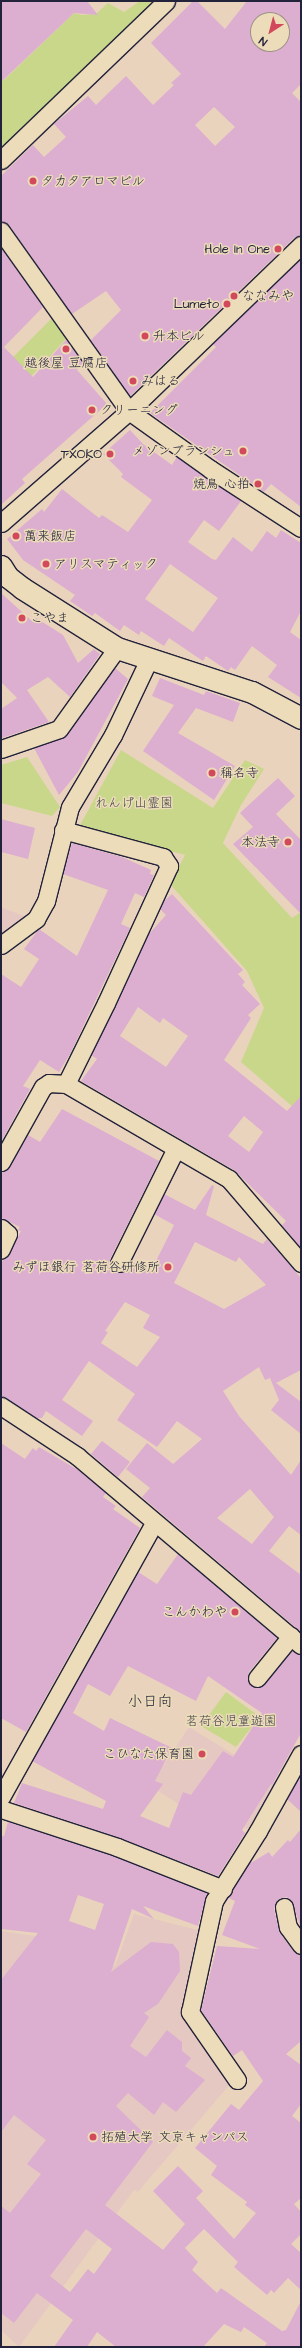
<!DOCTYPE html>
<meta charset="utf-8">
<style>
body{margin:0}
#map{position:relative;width:302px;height:2348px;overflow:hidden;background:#ead3bd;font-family:"Architects Daughter","Klee One",sans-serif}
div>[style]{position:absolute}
.built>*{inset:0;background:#e6c8c2}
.green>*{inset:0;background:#c9d78b}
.building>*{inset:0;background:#dcaecf}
.roads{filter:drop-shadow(1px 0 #22223b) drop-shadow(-1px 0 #22223b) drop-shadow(0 1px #22223b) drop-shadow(0 -1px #22223b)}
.minor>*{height:17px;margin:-8.5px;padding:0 8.5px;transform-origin:8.5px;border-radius:8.5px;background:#eddcb9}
.tertiary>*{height:21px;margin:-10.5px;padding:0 10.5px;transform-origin:10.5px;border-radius:10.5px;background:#eddcb9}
.dots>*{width:11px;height:11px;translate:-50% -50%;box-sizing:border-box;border:2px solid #eddcb9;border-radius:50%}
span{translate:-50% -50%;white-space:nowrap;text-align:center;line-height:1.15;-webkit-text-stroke:3px #eddcb9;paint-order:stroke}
.poi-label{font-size:13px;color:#22223b}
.left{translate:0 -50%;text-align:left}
.right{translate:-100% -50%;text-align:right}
.park-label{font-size:13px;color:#43464b}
.quarter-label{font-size:15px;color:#22223b}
.frame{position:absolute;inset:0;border:2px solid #22223b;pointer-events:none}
.north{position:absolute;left:250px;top:12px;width:40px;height:40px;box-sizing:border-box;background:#eddcb9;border:1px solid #9c9287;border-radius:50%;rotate:216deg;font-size:11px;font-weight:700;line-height:16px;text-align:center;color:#22223b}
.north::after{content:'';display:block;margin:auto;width:14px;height:18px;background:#d1495b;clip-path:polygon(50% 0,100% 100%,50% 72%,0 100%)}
</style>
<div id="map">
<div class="built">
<i style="clip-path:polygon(1px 907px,29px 918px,1px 938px)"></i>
<i style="clip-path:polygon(189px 1727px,277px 1781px,248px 1829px,204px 1807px,193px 1813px,150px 1786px)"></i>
<i style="clip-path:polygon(134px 1914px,198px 1930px,183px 2012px,231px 2083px,138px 2192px,134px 2190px,19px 2347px,1px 2330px,1px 1931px,56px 1939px,86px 1956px,115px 1966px)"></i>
</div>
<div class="green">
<i style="clip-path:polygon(140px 1px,157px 1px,1px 153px,1px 77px,4px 80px,74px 13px,82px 15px,96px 14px,108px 3px,124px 12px)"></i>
<i style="clip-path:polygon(52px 318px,66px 339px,24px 384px,4px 366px)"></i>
<i style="clip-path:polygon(121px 750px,213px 808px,245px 760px,264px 769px,241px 805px,223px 843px,292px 918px,301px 912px,301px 1114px,241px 1062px,264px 1008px,247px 971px,170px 884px,185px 855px,79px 827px)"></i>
<i style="clip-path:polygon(27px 757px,60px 807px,52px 816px,1px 803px,1px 765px)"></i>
<i style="clip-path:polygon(226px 1692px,260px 1717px,236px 1747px,201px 1726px)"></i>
</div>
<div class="building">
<i style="clip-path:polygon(1px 1px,87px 1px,98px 15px,74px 13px,1px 82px)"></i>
<i style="clip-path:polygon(evenodd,193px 1px,197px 1px,225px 29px,247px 1px,301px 1px,301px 84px,292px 93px,301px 102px,301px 235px,294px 238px,130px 396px,91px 340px,121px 310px,106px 291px,72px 314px,9px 225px,1px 221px,1px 176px,33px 145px,44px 157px,66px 137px,54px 124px,88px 96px,96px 105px,126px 76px,153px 105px,174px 85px,171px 83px,181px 74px,151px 43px,193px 1px,258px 20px,282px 20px,282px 44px,258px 44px,258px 20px,193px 1px,214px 107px,235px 127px,215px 146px,195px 125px,214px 107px)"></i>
<i style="clip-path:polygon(1px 248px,43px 307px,4px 347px,33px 377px,66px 340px,83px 363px,77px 370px,107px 404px,22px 479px,25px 483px,1px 505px)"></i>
<i style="clip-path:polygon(301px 259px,301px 507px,271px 484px,264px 492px,150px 413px,216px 347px,213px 344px)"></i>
<i style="clip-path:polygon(evenodd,130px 430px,143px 444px,172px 465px,177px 457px,241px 501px,219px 531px,204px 520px,188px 542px,212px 559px,216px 560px,233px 537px,252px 552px,267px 531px,276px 538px,281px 530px,301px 543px,301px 611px,290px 632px,301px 640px,301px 698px,268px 677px,277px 665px,252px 646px,235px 670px,231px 667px,228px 671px,206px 656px,203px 661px,169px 638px,164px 646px,141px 631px,139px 635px,124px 625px,120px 631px,95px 613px,92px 616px,70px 601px,75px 595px,23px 560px,7px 539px,42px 509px,44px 512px,62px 489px,99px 518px,102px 515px,128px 532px,152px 500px,121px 477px,123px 474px,103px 454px,130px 430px,170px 564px,218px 598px,193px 632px,145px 599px,170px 564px)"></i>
<i style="clip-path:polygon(1px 593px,33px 622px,36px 618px,63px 635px,78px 663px,94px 649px,100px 654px,70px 697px,48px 677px,27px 690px,49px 722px,2px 738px,1px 709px,17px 698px,1px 682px)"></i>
<i style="clip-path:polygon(115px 668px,128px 679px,78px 772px,59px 795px,34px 748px,67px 735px)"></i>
<i style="clip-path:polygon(160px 678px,204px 695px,206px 691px,240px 703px,233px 722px,196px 708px,178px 733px,235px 766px,214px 800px,143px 751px,174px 705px,152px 696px)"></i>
<i style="clip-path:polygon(278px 778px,295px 796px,276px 814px,301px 840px,301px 914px,233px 844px,253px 827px,240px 813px)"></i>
<i style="clip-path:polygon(1px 819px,35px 828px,28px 859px,1px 852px)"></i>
<i style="clip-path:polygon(72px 843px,122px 857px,151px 870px,150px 874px,154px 875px,144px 897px,135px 893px,121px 924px,130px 928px,70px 1054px,59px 1072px,40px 1060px,23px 1086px,30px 1089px,1px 1142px,1px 974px,21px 987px,39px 959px,24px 949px,39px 929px,77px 956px,108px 890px,63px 874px)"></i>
<i style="clip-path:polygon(evenodd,172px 894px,243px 970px,238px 974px,245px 982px,242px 985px,260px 1004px,248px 1015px,251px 1018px,224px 1060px,287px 1111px,301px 1096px,301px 1248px,282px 1225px,286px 1221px,234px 1170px,81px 1081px,97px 1059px,91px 1055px,148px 935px,166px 915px,160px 909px,163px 902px,172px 894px,138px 1007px,160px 1023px,163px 1018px,188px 1036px,166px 1067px,120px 1036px,138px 1007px,172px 894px,244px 1116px,263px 1132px,249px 1152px,228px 1136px,244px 1116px)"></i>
<i style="clip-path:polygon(evenodd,62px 1109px,159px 1161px,110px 1259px,109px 1264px,114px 1272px,124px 1272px,131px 1261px,151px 1271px,174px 1225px,154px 1214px,164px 1194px,195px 1210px,212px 1185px,214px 1186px,206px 1215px,263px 1244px,267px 1239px,301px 1278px,301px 1370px,276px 1383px,301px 1402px,301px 1434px,271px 1410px,279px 1400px,270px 1378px,265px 1380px,259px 1367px,223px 1391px,239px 1416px,291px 1475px,301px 1460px,301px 1535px,289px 1526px,269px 1551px,301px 1575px,301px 1632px,142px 1497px,150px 1488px,126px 1469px,147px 1443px,173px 1464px,202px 1439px,177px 1421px,157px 1447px,117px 1420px,135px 1394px,89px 1361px,62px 1400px,93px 1421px,82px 1436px,46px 1411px,42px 1418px,37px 1418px,1px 1396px,1px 1263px,10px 1253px,21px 1231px,18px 1230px,20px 1227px,1px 1218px,1px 1172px,10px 1167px,28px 1135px,40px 1142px,62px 1109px,195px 1242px,236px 1262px,239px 1257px,266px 1285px,224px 1309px,174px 1283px,195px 1242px,62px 1109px,125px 1302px,150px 1315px,143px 1328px,160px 1337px,137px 1367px,101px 1343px,108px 1332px,105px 1331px,125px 1302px,62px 1109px,250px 1489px,274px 1517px,252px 1544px,217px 1518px,250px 1489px)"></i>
<i style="clip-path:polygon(102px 1441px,130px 1462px,118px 1477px,91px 1454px)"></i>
<i style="clip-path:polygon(1px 1443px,25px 1459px,33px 1448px,36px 1451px,39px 1447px,78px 1470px,106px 1493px,103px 1497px,116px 1506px,113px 1509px,140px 1528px,26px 1732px,1px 1718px)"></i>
<i style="clip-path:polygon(evenodd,178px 1554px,277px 1638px,249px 1672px,248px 1681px,251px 1686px,260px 1687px,264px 1685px,292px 1651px,301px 1655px,301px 1733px,272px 1785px,271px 1784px,242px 1830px,245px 1833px,218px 1876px,120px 1838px,14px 1803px,22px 1783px,103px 1809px,106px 1801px,32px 1761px,138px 1572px,157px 1584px,178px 1554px,128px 1666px,196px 1701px,208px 1676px,262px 1713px,233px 1757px,223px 1751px,191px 1795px,183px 1792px,169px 1828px,140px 1816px,163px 1784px,155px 1781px,172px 1748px,110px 1718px,104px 1731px,73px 1713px,88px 1684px,110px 1696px,128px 1666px)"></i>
<i style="clip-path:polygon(301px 1775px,301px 1812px,287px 1799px)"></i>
<i style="clip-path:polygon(evenodd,8px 1822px,114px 1856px,207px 1893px,198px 1926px,143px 1906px,154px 1919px,132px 1909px,111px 1972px,151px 1942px,173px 1944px,179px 1952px,180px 1971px,158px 2004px,144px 2013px,149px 2017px,130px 2046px,146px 2057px,167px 2030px,182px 2042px,182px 2051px,191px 2058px,185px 2066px,205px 2080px,176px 2112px,163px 2102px,154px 2115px,128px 2093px,116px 2106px,153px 2142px,105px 2205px,163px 2250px,185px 2224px,153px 2191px,178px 2166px,203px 2191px,196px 2198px,234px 2239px,256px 2213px,245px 2205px,247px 2202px,211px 2175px,217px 2166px,195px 2148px,231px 2104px,239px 2110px,263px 2081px,242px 2050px,233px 2056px,201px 2010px,217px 1946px,260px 1949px,222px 1935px,235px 1901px,229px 1898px,223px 1905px,249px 1864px,269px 1852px,272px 1857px,288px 1840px,290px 1842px,301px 1829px,301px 1928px,291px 1900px,287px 1897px,278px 1899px,274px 1909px,280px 1933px,293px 1951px,301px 1955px,301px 2041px,286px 2054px,301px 2065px,301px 2104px,292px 2116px,301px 2123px,301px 2198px,294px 2204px,301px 2212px,301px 2234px,291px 2244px,301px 2253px,301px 2290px,288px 2278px,274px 2293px,271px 2290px,267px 2295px,234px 2267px,238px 2262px,204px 2229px,185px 2248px,198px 2262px,192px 2270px,217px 2293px,221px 2288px,282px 2331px,286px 2330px,301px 2301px,301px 2347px,264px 2347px,267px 2343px,244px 2327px,241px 2332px,224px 2324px,203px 2347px,116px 2347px,97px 2332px,87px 2347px,54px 2347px,73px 2320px,37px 2293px,14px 2323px,1px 2313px,1px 2206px,10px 2213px,41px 2174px,27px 2164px,46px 2140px,14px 2115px,1px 2132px,1px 1980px,38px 1933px,1px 1929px,1px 1836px,4px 1836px,8px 1822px,78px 1895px,104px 1904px,95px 1930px,69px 1921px,78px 1895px,8px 1822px,86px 2229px,112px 2249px,94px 2274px,88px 2269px,70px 2292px,50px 2276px,86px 2229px)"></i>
</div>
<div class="roads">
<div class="minor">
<i style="left:1px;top:160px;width:229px;rotate:-43.9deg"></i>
<i style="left:1px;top:231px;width:221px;rotate:54.6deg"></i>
<i style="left:129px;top:411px;width:100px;rotate:35.6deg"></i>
<i style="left:210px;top:469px;width:108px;rotate:33deg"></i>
<i style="left:1px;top:523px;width:170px;rotate:-41.2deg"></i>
<i style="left:129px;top:411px;width:239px;rotate:-44deg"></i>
<i style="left:1px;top:749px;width:61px;rotate:-19deg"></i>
<i style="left:59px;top:729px;width:100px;rotate:-54.4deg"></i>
<i style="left:63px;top:830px;width:104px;rotate:15.1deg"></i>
<i style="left:163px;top:857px;width:11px;rotate:56deg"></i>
<i style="left:169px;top:866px;width:151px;rotate:114.7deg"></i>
<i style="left:106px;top:1003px;width:90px;rotate:116.3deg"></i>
<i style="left:1px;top:945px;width:44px;rotate:-36.6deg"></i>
<i style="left:36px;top:919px;width:21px;rotate:-61deg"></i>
<i style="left:46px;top:901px;width:97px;rotate:-75.7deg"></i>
<i style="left:70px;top:807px;width:84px;rotate:-59.2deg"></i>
<i style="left:113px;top:735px;width:86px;rotate:-64.6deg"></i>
<i style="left:1px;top:1162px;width:86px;rotate:-60.8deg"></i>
<i style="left:43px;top:1087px;width:7px;rotate:-34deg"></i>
<i style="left:49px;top:1083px;width:17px;rotate:3deg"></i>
<i style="left:66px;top:1084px;width:189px;rotate:30.2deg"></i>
<i style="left:229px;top:1179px;width:111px;rotate:49.4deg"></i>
<i style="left:1px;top:1228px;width:9px;rotate:41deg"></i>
<i style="left:8px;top:1234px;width:17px;rotate:115deg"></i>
<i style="left:119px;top:1263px;width:128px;rotate:-63.6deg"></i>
<i style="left:1px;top:1406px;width:91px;rotate:33.3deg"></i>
<i style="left:77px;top:1456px;width:293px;rotate:40.2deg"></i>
<i style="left:257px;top:1678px;width:54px;rotate:-51deg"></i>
<i style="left:1px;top:1797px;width:314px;rotate:-60.8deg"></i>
<i style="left:1px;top:1809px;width:122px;rotate:18.1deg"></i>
<i style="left:117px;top:1847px;width:114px;rotate:21.6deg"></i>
<i style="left:284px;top:1907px;width:20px;rotate:79deg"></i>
<i style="left:288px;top:1927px;width:22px;rotate:54deg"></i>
<i style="left:237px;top:2080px;width:83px;rotate:-124.7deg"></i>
<i style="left:190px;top:2012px;width:114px;rotate:-77.8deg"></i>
<i style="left:214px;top:1901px;width:83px;rotate:-57.8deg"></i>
<i style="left:258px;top:1831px;width:88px;rotate:-60.8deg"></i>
</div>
<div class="tertiary">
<i style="left:1px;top:566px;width:13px;rotate:58deg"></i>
<i style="left:8px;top:577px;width:18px;rotate:38deg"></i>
<i style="left:22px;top:588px;width:112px;rotate:32.3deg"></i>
<i style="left:117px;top:648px;width:142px;rotate:18.1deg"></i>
<i style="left:252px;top:692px;width:55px;rotate:28deg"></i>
</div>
</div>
<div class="dots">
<i style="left:33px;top:181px;background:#d1495b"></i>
<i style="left:278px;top:249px;background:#d1495b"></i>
<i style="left:234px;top:296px;background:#d1495b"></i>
<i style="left:227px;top:304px;background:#d1495b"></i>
<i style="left:145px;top:336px;background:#d1495b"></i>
<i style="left:66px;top:349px;background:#d1495b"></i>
<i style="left:133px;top:381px;background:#d1495b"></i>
<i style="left:92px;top:410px;background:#d1495b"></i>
<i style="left:243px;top:451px;background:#d1495b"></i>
<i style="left:110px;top:454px;background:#d1495b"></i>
<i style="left:258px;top:484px;background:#d1495b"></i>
<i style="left:16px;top:536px;background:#d1495b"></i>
<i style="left:46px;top:564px;background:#d1495b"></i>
<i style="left:22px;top:618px;background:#d1495b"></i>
<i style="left:212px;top:773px;background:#d1495b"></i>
<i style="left:288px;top:842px;background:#d1495b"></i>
<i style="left:168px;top:1267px;background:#d1495b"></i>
<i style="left:235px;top:1612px;background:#d1495b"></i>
<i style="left:202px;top:1754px;background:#d1495b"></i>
<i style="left:93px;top:2137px;background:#d1495b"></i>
</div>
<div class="poi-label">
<span class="left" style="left:41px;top:181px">タカタアロマビル</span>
<span class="right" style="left:270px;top:249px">Hole In One</span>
<span class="left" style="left:242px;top:296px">ななみや</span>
<span class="right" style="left:219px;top:304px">Lumeto</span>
<span class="left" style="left:153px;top:336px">升本ビル</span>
<span style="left:66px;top:363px">越後屋 豆腐店</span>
<span class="left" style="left:141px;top:381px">みはる</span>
<span class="left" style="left:100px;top:410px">クリーニング</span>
<span class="right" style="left:235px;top:451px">メゾンブランシュ</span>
<span class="right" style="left:102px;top:454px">TXOKO</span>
<span class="right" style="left:250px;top:484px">焼鳥 心拍</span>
<span class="left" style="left:24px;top:536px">萬来飯店</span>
<span class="left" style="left:54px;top:564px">アリスマティック</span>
<span class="left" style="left:30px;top:618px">こやま</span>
<span class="left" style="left:220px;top:773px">稱名寺</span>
<span class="right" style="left:280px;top:842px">本法寺</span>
<span class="right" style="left:160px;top:1267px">みずほ銀行 茗荷谷研修所</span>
<span class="right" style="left:227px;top:1612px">こんかわや</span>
<span class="right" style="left:194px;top:1754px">こひなた保育園</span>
<span class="left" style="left:101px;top:2137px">拓殖大学 文京キャンパス</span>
</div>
<div class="park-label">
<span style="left:134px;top:803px">れんげ山霊園</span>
<span style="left:231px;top:1721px">茗荷谷児童遊園</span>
</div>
<div class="quarter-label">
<span style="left:150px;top:1702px">小日向</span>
</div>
<div class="frame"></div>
<div class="north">N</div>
</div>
